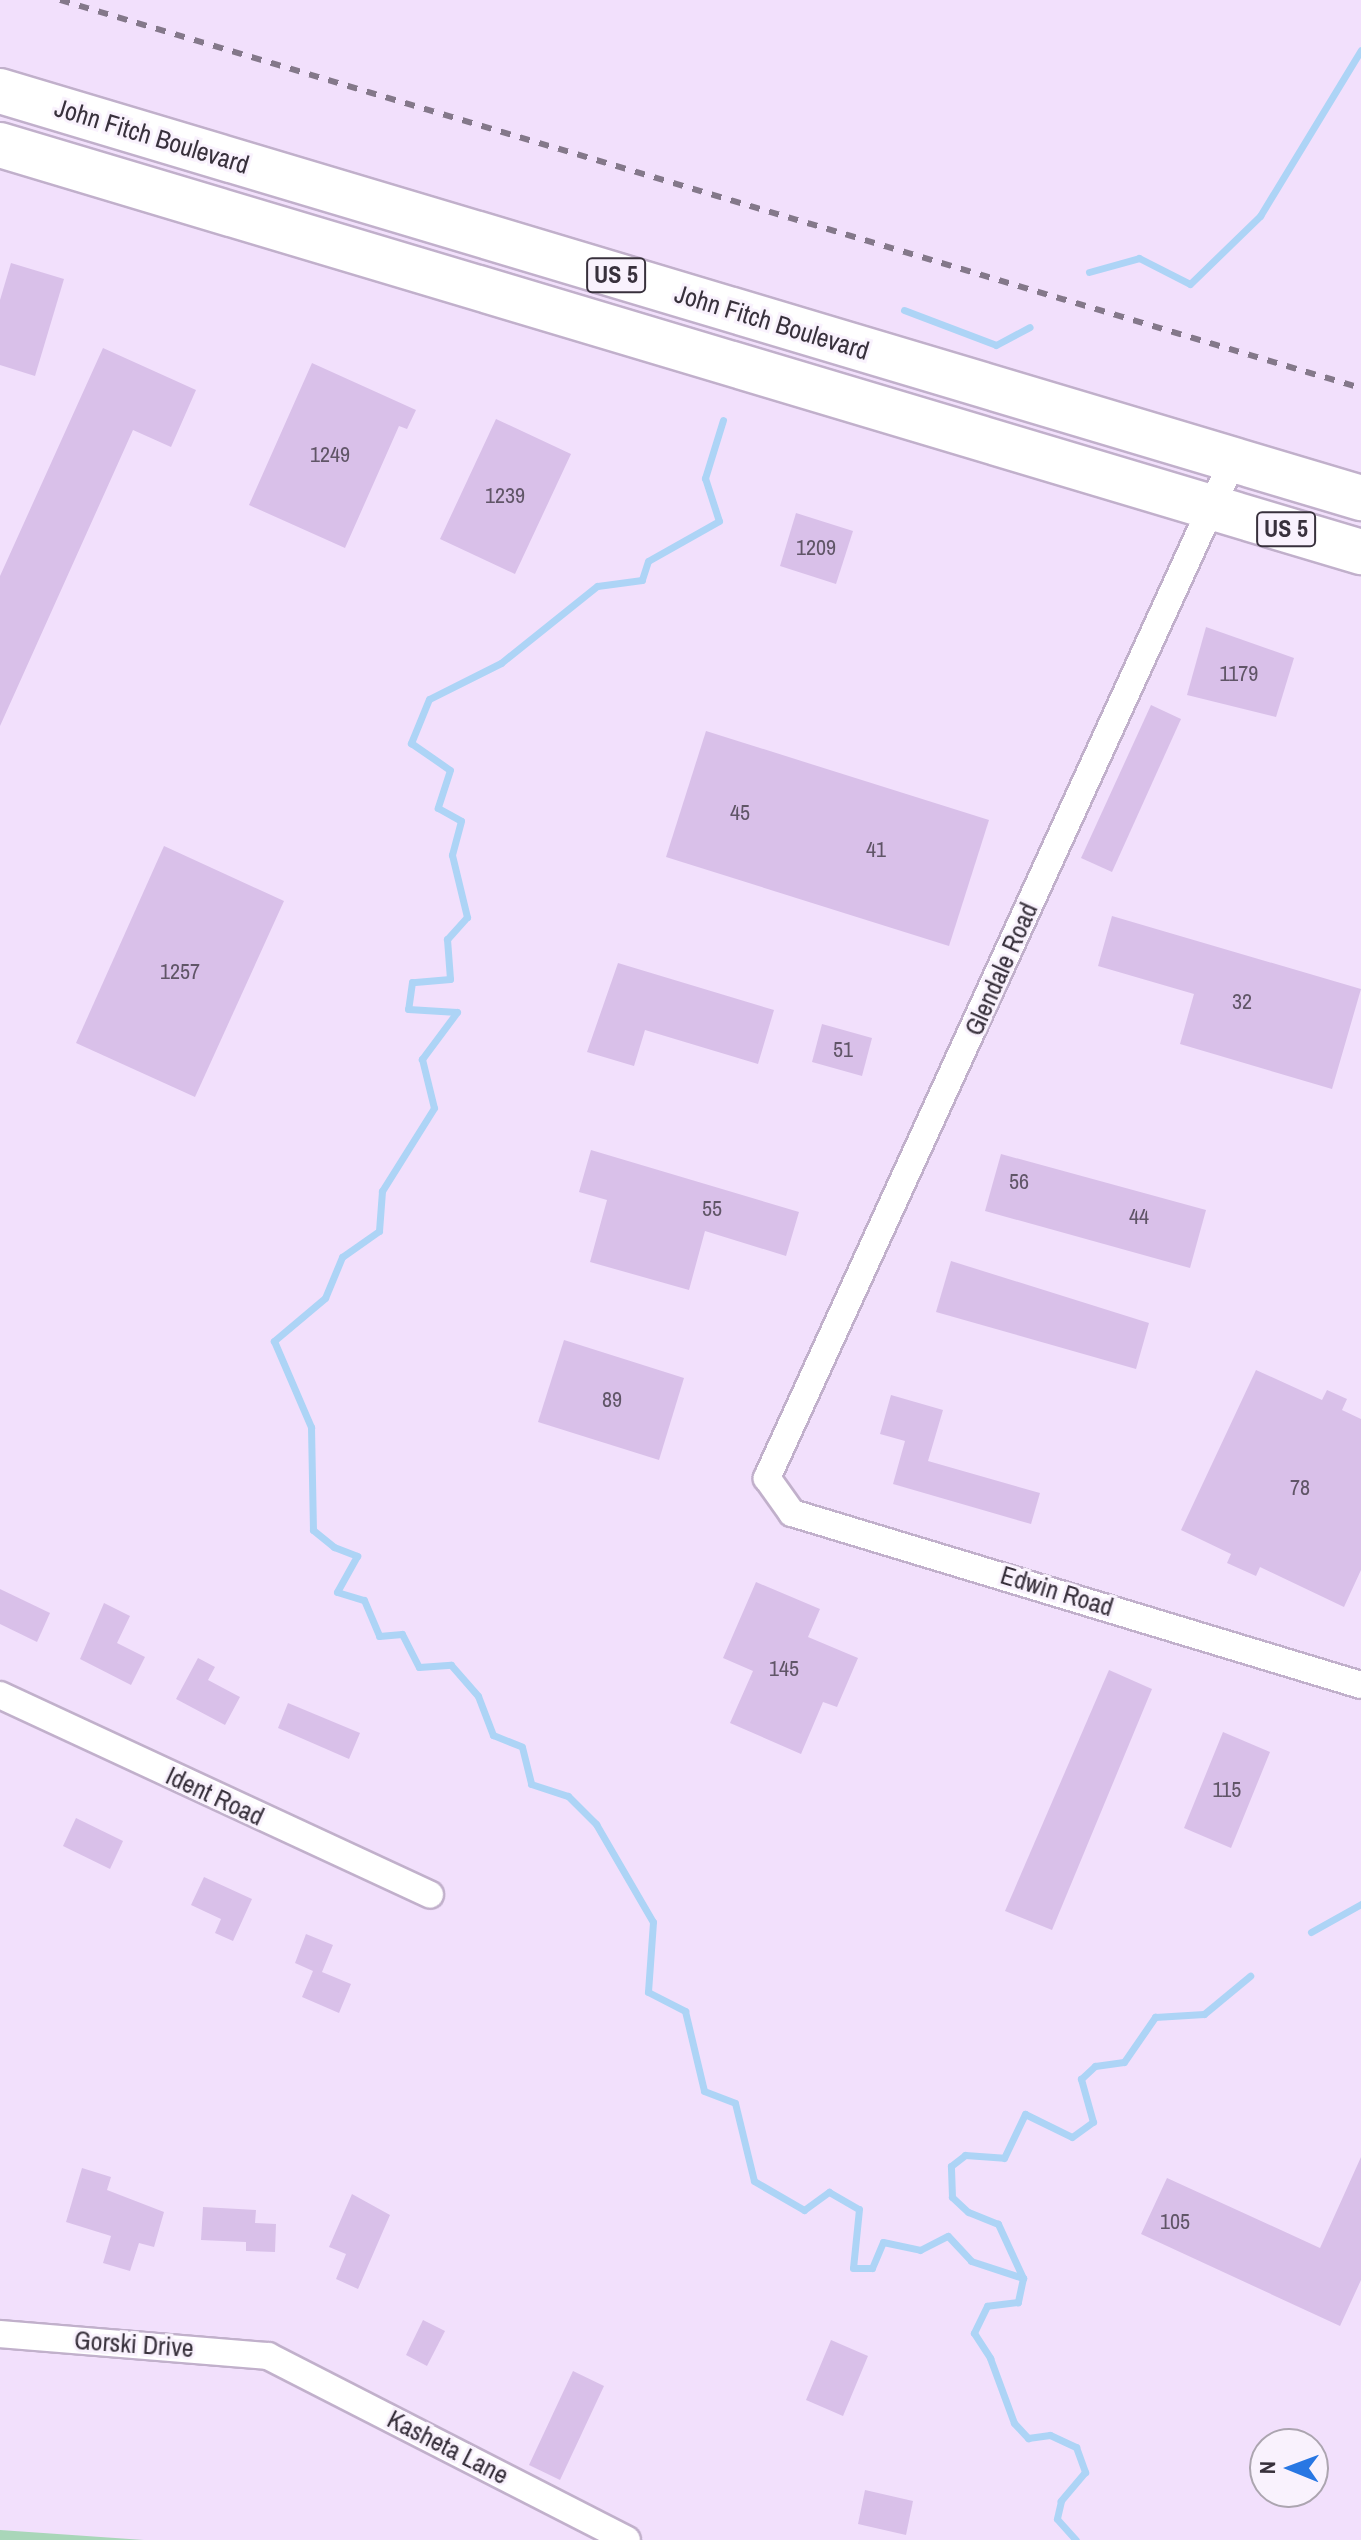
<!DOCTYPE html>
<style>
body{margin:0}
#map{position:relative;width:1361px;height:2540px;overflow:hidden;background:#f2e0fc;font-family:"Archivo Narrow",sans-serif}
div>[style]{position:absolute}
.green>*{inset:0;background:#a9d6b9}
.stream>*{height:7px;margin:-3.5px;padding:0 3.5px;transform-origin:3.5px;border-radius:3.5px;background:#add4f6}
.building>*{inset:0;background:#d9c0e9}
.roads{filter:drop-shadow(2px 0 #c1b0cb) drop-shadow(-2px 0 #c1b0cb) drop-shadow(0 2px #c1b0cb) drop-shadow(0 -2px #c1b0cb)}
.minor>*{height:26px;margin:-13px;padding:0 13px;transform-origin:13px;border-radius:13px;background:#fff}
.trunk>*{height:44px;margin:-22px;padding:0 22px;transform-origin:22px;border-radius:22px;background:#fff}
.rail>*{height:6px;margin-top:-3px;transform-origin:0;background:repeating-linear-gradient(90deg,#84788a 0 10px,transparent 0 20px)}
span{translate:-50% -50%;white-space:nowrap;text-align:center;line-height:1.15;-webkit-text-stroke:6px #f9f2fd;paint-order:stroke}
.number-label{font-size:22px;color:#605567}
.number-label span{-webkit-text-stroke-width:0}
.shield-label span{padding:2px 6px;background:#f9f2fd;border:2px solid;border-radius:6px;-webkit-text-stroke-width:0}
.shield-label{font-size:24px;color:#38313c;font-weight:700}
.street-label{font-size:26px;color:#38313c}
.north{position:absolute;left:1249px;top:2428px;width:80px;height:80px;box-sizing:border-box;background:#f9f2fd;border:2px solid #aca5b0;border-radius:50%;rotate:271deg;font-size:22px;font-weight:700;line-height:32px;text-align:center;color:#38313c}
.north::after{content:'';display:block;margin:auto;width:28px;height:36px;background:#2877e3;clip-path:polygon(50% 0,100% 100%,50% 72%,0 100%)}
</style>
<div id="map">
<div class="green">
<i style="clip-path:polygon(0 2530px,144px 2540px,0 2540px)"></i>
</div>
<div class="stream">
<i style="left:1089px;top:272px;width:52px;rotate:-15.6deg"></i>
<i style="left:1139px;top:258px;width:57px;rotate:27deg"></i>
<i style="left:1190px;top:284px;width:98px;rotate:-44.2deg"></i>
<i style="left:1260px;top:216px;width:194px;rotate:-58.7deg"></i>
<i style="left:904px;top:310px;width:98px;rotate:20.8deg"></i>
<i style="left:996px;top:345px;width:38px;rotate:-28deg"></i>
<i style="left:723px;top:420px;width:61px;rotate:107.2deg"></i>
<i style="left:705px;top:478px;width:45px;rotate:72deg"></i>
<i style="left:719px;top:521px;width:81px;rotate:150.6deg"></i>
<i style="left:648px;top:561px;width:20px;rotate:108deg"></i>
<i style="left:642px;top:580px;width:45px;rotate:172.4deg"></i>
<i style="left:597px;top:586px;width:123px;rotate:141.3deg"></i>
<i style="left:501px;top:663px;width:80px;rotate:153.4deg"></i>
<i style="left:429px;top:699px;width:48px;rotate:112.2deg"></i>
<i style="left:411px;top:743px;width:47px;rotate:34.7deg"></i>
<i style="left:450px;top:770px;width:40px;rotate:108deg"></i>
<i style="left:438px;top:808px;width:26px;rotate:29deg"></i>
<i style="left:461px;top:821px;width:35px;rotate:105deg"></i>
<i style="left:452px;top:855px;width:64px;rotate:76.4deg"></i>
<i style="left:467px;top:917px;width:30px;rotate:132deg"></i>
<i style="left:447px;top:939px;width:40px;rotate:85.7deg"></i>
<i style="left:450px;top:979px;width:38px;rotate:175deg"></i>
<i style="left:412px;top:982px;width:27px;rotate:98deg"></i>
<i style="left:408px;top:1009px;width:49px;rotate:3.5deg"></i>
<i style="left:457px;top:1012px;width:59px;rotate:126.7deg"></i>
<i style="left:422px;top:1059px;width:50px;rotate:76.2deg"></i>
<i style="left:434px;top:1108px;width:98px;rotate:122.1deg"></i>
<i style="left:382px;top:1191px;width:40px;rotate:94.3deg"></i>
<i style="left:379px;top:1231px;width:45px;rotate:144.9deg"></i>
<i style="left:342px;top:1257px;width:44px;rotate:112.5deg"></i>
<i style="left:325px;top:1298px;width:67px;rotate:139.9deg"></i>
<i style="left:274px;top:1341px;width:94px;rotate:66.7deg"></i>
<i style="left:311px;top:1427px;width:103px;rotate:88.9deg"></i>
<i style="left:313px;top:1530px;width:27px;rotate:39deg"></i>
<i style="left:334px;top:1547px;width:25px;rotate:21deg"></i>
<i style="left:357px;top:1556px;width:41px;rotate:119.1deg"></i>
<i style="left:337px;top:1592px;width:28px;rotate:17deg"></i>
<i style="left:364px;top:1600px;width:39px;rotate:67deg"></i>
<i style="left:379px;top:1636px;width:23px;rotate:-5deg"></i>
<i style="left:402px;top:1634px;width:37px;rotate:63deg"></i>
<i style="left:419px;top:1667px;width:32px;rotate:-4deg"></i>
<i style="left:451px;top:1665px;width:41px;rotate:48.9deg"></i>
<i style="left:478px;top:1696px;width:42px;rotate:69deg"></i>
<i style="left:493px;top:1735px;width:31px;rotate:22deg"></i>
<i style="left:522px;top:1747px;width:38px;rotate:76deg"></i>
<i style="left:531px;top:1784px;width:39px;rotate:18deg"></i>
<i style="left:568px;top:1796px;width:40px;rotate:45deg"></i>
<i style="left:596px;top:1824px;width:113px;rotate:59.8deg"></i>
<i style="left:653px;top:1922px;width:70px;rotate:94.1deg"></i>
<i style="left:648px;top:1992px;width:42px;rotate:27.2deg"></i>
<i style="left:685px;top:2011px;width:82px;rotate:76.6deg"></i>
<i style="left:704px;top:2091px;width:33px;rotate:21deg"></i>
<i style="left:735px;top:2103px;width:80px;rotate:76.3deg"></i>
<i style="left:754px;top:2181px;width:58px;rotate:30.1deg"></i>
<i style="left:804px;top:2210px;width:31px;rotate:-36deg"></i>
<i style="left:829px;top:2192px;width:34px;rotate:30deg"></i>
<i style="left:859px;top:2209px;width:59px;rotate:95.8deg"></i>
<i style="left:853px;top:2268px;width:19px"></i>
<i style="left:872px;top:2268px;width:28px;rotate:-67deg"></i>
<i style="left:883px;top:2242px;width:38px;rotate:12deg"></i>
<i style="left:920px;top:2250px;width:31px;rotate:-27deg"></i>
<i style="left:948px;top:2236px;width:34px;rotate:47deg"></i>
<i style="left:971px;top:2261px;width:55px;rotate:18.1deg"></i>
<i style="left:1311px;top:1932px;width:57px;rotate:-29.2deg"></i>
<i style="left:1023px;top:2278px;width:60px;rotate:-114.8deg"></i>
<i style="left:998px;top:2224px;width:32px;rotate:-158deg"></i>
<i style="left:968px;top:2212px;width:22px;rotate:-137deg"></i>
<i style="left:952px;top:2197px;width:31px;rotate:-92deg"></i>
<i style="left:951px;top:2166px;width:18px;rotate:-38deg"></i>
<i style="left:965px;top:2155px;width:39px;rotate:4deg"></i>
<i style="left:1004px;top:2158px;width:49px;rotate:-64.5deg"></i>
<i style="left:1025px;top:2114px;width:52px;rotate:26.1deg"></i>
<i style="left:1072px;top:2137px;width:26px;rotate:-36deg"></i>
<i style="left:1093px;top:2122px;width:45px;rotate:-105.6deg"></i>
<i style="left:1081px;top:2079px;width:19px;rotate:-43deg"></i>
<i style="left:1095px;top:2066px;width:29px;rotate:-8deg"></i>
<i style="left:1124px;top:2062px;width:55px;rotate:-55.4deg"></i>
<i style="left:1155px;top:2017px;width:49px;rotate:-3.5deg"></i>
<i style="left:1204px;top:2014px;width:60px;rotate:-39.6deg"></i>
<i style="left:1023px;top:2278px;width:25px;rotate:102deg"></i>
<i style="left:1018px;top:2302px;width:31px;rotate:173deg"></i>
<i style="left:987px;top:2306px;width:30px;rotate:116deg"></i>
<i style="left:974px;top:2333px;width:30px;rotate:57deg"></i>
<i style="left:990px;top:2358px;width:69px;rotate:69.7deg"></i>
<i style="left:1014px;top:2423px;width:21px;rotate:47deg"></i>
<i style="left:1028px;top:2438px;width:22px;rotate:-8deg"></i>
<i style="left:1050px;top:2435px;width:29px;rotate:25deg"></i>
<i style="left:1076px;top:2447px;width:27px;rotate:70deg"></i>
<i style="left:1085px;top:2472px;width:38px;rotate:130deg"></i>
<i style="left:1061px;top:2501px;width:18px;rotate:103deg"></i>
<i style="left:1057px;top:2519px;width:28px;rotate:48deg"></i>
</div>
<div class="building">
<i style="clip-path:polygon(11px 263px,64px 279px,35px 376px,0 365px,0 300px)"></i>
<i style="clip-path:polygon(103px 348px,196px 390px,171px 447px,133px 430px,0 726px,0 576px)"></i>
<i style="clip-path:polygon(312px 363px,416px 410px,407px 429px,399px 426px,345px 548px,249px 505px)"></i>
<i style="clip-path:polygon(496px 419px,571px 454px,515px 574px,440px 539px)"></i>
<i style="clip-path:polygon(796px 513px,853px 531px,836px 584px,780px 566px)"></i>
<i style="clip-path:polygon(1206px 627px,1294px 658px,1276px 717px,1187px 695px)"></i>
<i style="clip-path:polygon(1151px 705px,1181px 719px,1112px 872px,1081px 858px)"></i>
<i style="clip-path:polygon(706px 731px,989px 820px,949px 946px,666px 857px)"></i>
<i style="clip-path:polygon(164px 846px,284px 901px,195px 1097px,76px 1043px)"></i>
<i style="clip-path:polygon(1112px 916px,1361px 989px,1332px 1089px,1180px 1044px,1194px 994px,1098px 966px)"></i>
<i style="clip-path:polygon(618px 963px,774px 1010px,758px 1064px,645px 1030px,634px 1066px,587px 1052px)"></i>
<i style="clip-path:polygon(822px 1024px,872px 1038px,862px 1076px,812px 1062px)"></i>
<i style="clip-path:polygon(591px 1150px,799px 1212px,786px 1256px,705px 1231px,689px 1290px,590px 1262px,607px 1200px,579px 1192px)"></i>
<i style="clip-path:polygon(1001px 1154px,1206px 1210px,1190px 1268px,985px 1211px)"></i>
<i style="clip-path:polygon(951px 1261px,1149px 1323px,1136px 1369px,936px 1312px)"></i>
<i style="clip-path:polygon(564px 1340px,684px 1378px,659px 1460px,538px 1422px)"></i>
<i style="clip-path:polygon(1256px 1370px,1322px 1400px,1327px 1390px,1347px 1399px,1342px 1410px,1361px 1419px,1361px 1570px,1344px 1607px,1260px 1567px,1256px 1576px,1227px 1563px,1231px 1554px,1181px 1530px)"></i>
<i style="clip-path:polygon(891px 1395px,943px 1410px,928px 1461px,1040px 1493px,1031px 1524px,893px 1484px,905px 1441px,880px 1434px)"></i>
<i style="clip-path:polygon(756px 1582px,820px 1609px,808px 1637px,858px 1658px,837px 1707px,823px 1702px,801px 1754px,730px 1723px,753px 1671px,723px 1658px)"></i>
<i style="clip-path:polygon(0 1589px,50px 1613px,37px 1642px,0 1624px)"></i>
<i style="clip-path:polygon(104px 1603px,130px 1616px,117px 1643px,145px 1657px,131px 1685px,80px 1659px)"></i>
<i style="clip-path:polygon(198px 1658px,215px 1667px,208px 1680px,240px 1697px,225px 1725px,176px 1699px)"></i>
<i style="clip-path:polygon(1109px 1670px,1152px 1689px,1052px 1930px,1005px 1911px)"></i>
<i style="clip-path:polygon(288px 1703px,360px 1733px,349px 1759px,278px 1728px)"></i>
<i style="clip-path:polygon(1223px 1732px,1270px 1752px,1231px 1848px,1184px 1828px)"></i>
<i style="clip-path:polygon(76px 1818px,123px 1841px,110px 1869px,63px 1846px)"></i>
<i style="clip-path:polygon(204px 1877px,252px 1899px,233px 1941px,215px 1933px,221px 1919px,191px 1905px)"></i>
<i style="clip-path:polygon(306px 1934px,333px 1945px,322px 1972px,351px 1984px,339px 2013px,302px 1997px,313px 1971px,295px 1963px)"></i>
<i style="clip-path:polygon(1361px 2157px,1361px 2280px,1340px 2326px,1141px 2234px,1167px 2178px,1320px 2248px)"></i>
<i style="clip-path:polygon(82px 2168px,111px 2177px,107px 2190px,164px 2212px,154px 2247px,139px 2243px,130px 2271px,103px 2263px,111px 2236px,66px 2222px)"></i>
<i style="clip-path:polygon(352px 2194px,390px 2215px,358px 2289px,336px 2279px,346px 2254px,329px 2247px)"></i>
<i style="clip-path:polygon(203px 2207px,256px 2210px,255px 2223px,276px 2224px,275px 2252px,246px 2251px,246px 2242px,201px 2240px)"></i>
<i style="clip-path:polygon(423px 2320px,445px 2331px,427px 2366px,406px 2355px)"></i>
<i style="clip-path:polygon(831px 2340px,868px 2356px,843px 2416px,806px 2400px)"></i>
<i style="clip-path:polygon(573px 2371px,604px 2386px,560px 2480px,529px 2465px)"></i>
<i style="clip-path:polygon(865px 2490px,913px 2501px,906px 2535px,858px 2524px)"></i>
</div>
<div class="roads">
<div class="minor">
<i style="left:1233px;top:460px;width:1120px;rotate:114.6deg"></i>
<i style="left:767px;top:1478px;width:43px;rotate:54.5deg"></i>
<i style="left:792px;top:1513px;width:594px;rotate:16.82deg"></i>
<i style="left:0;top:1695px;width:474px;rotate:24.9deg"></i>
<i style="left:0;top:2334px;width:269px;rotate:4.7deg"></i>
<i style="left:268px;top:2356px;width:403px;rotate:27.1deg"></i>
</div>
<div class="trunk">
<i style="left:0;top:91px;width:1421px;rotate:16.65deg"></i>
<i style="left:0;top:145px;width:1421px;rotate:16.65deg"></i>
</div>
</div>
<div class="rail">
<i style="left:60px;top:0;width:1358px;rotate:16.61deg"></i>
</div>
<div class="number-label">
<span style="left:330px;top:455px">1249</span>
<span style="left:505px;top:496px">1239</span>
<span style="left:816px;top:548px">1209</span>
<span style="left:1239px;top:674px">1179</span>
<span style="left:740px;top:813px">45</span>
<span style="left:876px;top:850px">41</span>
<span style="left:180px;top:972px">1257</span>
<span style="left:1242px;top:1002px">32</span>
<span style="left:843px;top:1050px">51</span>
<span style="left:1019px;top:1182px">56</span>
<span style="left:712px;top:1209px">55</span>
<span style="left:1139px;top:1217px">44</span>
<span style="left:612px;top:1400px">89</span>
<span style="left:1300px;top:1488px">78</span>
<span style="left:784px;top:1669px">145</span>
<span style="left:1227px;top:1790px">115</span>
<span style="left:1175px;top:2222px">105</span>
</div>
<div class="shield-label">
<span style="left:616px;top:275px">US 5</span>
<span style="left:1286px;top:529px">US 5</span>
</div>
<div class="street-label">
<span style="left:152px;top:136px;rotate:17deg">John Fitch Boulevard</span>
<span style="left:772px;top:322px;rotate:17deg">John Fitch Boulevard</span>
<span style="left:1001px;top:969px;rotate:-66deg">Glendale Road</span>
<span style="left:1057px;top:1591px;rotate:17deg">Edwin Road</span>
<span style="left:215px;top:1796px;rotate:25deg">Ident Road</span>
<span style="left:134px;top:2344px;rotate:4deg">Gorski Drive</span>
<span style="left:448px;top:2447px;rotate:27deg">Kasheta Lane</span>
</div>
<div class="north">N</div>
</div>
